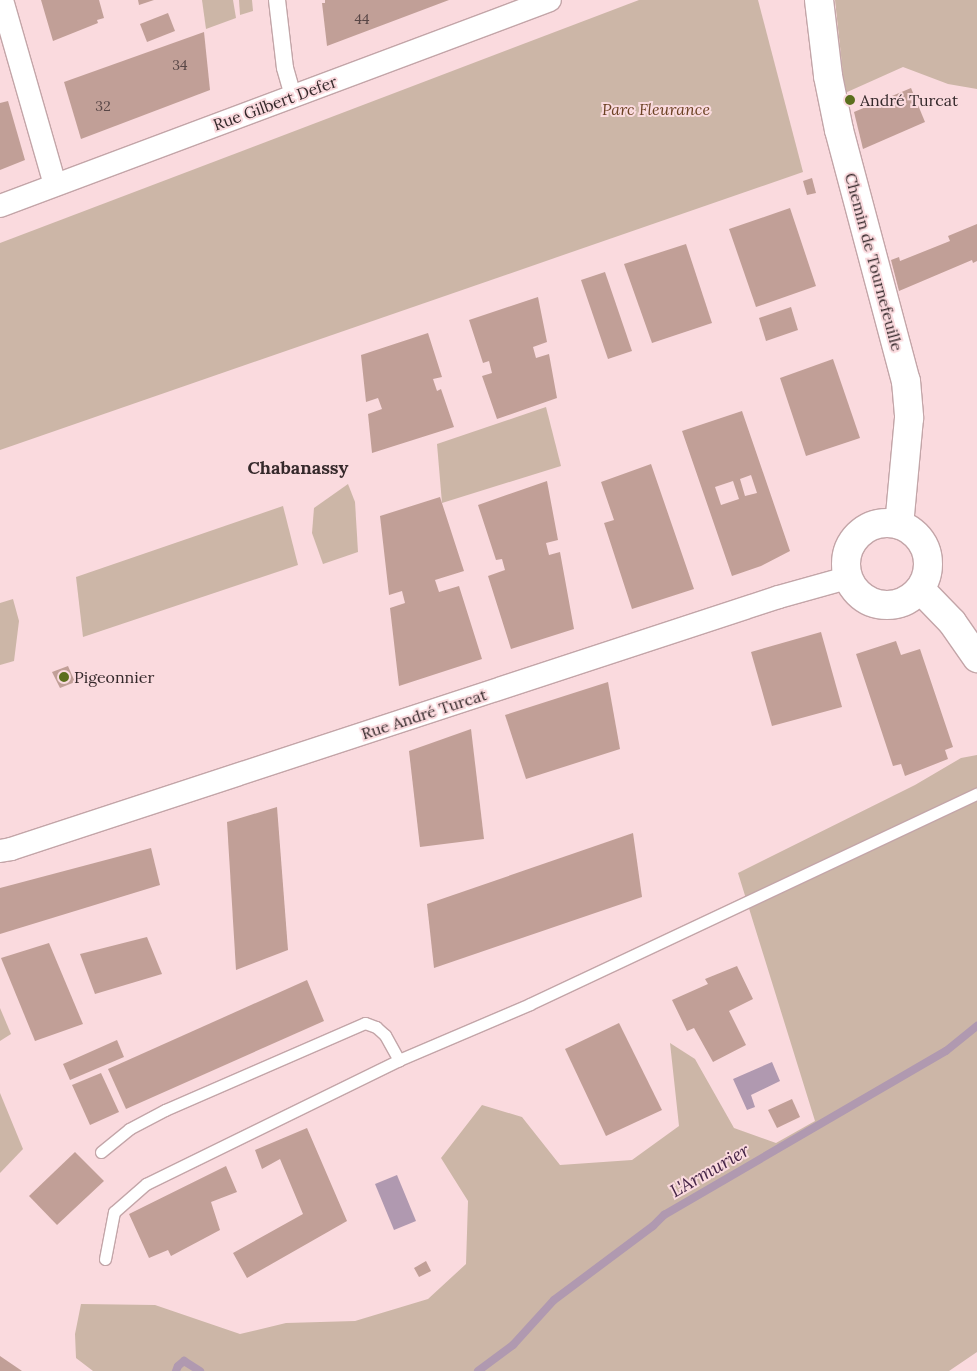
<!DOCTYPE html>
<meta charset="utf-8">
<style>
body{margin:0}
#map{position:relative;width:977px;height:1371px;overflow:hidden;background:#fadade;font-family:Lora,serif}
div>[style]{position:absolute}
.green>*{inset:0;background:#ccb6a7}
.water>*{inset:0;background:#b099b0}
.stream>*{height:8px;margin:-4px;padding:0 4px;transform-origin:4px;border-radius:4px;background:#b099b0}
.building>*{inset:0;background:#c19f97}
.roads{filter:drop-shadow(1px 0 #c3a5a8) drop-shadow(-1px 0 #c3a5a8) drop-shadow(0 1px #c3a5a8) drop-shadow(0 -1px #c3a5a8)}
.service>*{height:11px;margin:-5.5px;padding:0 5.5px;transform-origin:5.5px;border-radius:5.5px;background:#fff}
.pedestrian>*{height:16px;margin:-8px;padding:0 8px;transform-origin:8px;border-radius:8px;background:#fff}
.minor>*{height:22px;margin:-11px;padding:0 11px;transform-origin:11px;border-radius:11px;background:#fff}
.tertiary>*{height:28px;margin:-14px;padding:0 14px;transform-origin:14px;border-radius:14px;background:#fff}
.tertiary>.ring{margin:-14px;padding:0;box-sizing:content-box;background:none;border:28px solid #fff;border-radius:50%}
.dots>*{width:14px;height:14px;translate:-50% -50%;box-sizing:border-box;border:2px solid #fadade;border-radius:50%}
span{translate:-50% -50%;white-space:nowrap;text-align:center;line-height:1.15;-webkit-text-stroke:4px #fadade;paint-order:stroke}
.number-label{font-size:14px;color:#584646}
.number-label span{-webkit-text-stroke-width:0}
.poi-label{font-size:16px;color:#35292b}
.left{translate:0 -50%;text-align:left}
.street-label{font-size:16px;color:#35292b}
.park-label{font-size:16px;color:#6c4224;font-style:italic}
.neighbourhood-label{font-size:18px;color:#35292b;font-weight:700}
.water-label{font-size:18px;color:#452446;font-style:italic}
</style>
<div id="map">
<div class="green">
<i style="clip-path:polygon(202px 0,233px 0,236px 18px,206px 29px)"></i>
<i style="clip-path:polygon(239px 0,252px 0,253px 11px,240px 15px)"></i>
<i style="clip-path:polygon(639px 0,758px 0,803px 172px,0 450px,0 243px)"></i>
<i style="clip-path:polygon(835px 0,977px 0,977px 89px,948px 84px,903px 67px,845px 93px)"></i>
<i style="clip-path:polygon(546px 407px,561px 466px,442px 503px,437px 444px)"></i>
<i style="clip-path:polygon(348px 484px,355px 502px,358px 552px,323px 564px,312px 533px,314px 508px)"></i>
<i style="clip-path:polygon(283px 506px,298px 565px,83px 637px,76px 577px)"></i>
<i style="clip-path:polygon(13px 599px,19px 621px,14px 661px,0 665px,0 603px)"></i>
<i style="clip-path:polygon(977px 755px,977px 1352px,949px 1371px,93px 1371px,76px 1358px,75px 1334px,81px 1304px,155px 1305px,240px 1334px,286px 1323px,355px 1321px,428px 1299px,466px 1264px,468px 1201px,441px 1158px,482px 1105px,522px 1117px,560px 1165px,632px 1160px,679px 1126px,670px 1043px,695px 1059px,734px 1128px,776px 1143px,815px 1121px,738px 873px,915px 785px,961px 758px)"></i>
<i style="clip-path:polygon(0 1008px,11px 1034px,0 1041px)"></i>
<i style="clip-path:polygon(0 1093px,23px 1149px,0 1173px)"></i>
</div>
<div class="water">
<i style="clip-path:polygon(772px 1062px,780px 1081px,751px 1095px,755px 1107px,747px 1110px,733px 1079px)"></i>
<i style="clip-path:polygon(397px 1175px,416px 1221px,394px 1230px,375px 1184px)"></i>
</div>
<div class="stream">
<i style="left:176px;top:1371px;width:5px;rotate:-68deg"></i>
<i style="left:178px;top:1366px;width:8px;rotate:-40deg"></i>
<i style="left:184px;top:1361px;width:19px;rotate:32deg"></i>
<i style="left:478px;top:1371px;width:44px;rotate:-36.6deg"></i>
<i style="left:513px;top:1345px;width:61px;rotate:-47.7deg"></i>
<i style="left:554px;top:1300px;width:124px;rotate:-36.8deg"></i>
<i style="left:653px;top:1226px;width:16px;rotate:-45deg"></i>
<i style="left:664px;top:1215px;width:326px;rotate:-30.2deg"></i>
<i style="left:946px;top:1051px;width:40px;rotate:-39deg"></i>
</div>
<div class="building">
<i style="clip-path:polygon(41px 0,99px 0,104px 18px,97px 20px,98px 23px,53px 41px)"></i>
<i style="clip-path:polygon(138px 0,154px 0,139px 5px)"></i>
<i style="clip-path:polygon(325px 0,449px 0,327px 46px,322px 3px,325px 3px)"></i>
<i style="clip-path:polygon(168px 13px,175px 31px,147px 42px,140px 24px)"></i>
<i style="clip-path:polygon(204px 32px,210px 90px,81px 139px,64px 82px)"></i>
<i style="clip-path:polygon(911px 88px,925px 122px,863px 149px,854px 112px)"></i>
<i style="clip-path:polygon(8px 101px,25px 160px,0 170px,0 103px)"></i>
<i style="clip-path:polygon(812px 178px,816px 193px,807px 195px,803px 181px)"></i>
<i style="clip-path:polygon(790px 208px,816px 286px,756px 307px,729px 229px)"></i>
<i style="clip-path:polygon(977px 224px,977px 261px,973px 263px,972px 260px,899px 291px,891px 260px,899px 257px,900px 261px,950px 241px,948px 236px)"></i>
<i style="clip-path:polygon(686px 244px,712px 323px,652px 343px,624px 264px)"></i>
<i style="clip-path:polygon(605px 272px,632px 351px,608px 359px,581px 280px)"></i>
<i style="clip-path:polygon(538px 297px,547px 342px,533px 347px,536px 358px,549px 354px,557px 398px,497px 419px,482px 376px,492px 373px,489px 361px,483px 363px,469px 320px)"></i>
<i style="clip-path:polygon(791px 307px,798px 330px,766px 341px,759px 318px)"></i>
<i style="clip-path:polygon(428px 333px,442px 377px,433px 379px,437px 391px,441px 389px,454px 427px,372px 453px,368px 414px,382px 409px,378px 398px,366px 402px,361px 355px)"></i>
<i style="clip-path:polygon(833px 359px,860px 438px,806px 456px,780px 378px)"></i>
<i style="clip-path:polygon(evenodd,742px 411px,790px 551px,761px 566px,732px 576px,682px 431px,742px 411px,751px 475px,757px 493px,745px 496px,740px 479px,751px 475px,742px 411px,733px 481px,739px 499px,721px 505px,715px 487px,733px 481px)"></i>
<i style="clip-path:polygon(651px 464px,694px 589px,632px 609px,604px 523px,614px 520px,601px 482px)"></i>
<i style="clip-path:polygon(547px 481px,558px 540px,546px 543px,549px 555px,560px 552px,574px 629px,511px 649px,488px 576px,505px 570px,502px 559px,496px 560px,478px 505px)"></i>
<i style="clip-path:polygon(440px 497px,464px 571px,435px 580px,439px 592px,459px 586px,482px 659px,399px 686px,390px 608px,405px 603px,402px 591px,389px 595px,380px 516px)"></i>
<i style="clip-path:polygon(821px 632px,842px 707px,772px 726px,751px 652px)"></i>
<i style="clip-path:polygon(896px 641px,901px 655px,920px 649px,953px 747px,945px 750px,948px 759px,905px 776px,901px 764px,893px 766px,856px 654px)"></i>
<i style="clip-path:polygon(68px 666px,75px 682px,60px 688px,52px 672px)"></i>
<i style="clip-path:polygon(608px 682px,620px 749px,526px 779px,505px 715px)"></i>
<i style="clip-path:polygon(471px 729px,484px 839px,420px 847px,409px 751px)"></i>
<i style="clip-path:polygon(277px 807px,288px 950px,236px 970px,227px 822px)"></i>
<i style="clip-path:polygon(633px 833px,642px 897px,434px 968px,427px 904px)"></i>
<i style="clip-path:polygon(151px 848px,160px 885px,0 934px,0 888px)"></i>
<i style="clip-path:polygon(147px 937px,162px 974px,95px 994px,80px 954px)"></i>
<i style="clip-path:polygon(49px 943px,83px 1024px,35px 1041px,1px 958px)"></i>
<i style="clip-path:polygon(737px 966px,753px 999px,729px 1011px,746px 1045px,713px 1062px,694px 1028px,687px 1031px,672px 1000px,708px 984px,705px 979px)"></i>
<i style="clip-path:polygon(307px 980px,324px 1021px,126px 1109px,108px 1069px)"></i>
<i style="clip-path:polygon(619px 1023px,662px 1110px,606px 1136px,565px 1049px)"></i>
<i style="clip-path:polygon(117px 1040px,124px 1057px,70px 1080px,63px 1064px)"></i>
<i style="clip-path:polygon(101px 1073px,119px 1112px,90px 1125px,72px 1085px)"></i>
<i style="clip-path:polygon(792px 1099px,800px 1117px,777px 1128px,768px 1110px)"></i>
<i style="clip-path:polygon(307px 1128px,347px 1221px,247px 1278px,233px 1253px,303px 1214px,280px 1159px,262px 1169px,255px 1150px)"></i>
<i style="clip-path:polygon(75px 1152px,104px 1181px,57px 1225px,29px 1196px)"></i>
<i style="clip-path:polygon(226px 1166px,237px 1192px,211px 1202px,220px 1230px,171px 1256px,168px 1250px,149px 1258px,129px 1214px)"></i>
<i style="clip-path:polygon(426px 1261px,431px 1271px,419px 1277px,414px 1268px)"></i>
<i style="clip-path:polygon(0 1356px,22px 1371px,0 1371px)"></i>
</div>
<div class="roads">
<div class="service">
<i style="left:101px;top:1152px;width:36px;rotate:-39deg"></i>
<i style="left:129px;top:1129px;width:41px;rotate:-27.8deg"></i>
<i style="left:165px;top:1110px;width:218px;rotate:-23.5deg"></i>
<i style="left:365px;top:1023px;width:12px;rotate:20deg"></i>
<i style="left:376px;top:1027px;width:12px;rotate:42deg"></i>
<i style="left:385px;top:1035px;width:29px;rotate:61deg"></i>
<i style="left:105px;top:1259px;width:48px;rotate:-79.2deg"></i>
<i style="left:114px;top:1212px;width:43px;rotate:-41.2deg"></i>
<i style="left:146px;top:1184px;width:282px;rotate:-26.1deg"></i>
<i style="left:399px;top:1060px;width:142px;rotate:-23.1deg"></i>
<i style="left:530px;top:1004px;width:494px;rotate:-25.2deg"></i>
</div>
<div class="pedestrian">
<i style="left:277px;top:0;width:68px;rotate:83.3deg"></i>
<i style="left:285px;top:68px;width:29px;rotate:74deg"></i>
</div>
<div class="minor">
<i style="left:2px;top:0;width:192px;rotate:74deg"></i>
<i style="left:0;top:206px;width:587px;rotate:-20.53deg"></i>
<i style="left:0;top:851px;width:11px;rotate:-10deg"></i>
<i style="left:11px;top:849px;width:808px;rotate:-18.17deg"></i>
<i style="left:779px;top:597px;width:71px;rotate:-15.6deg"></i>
</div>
<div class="tertiary">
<i style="left:819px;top:0;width:77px;rotate:83.2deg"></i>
<i style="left:828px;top:76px;width:55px;rotate:78.5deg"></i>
<i style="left:839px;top:130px;width:260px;rotate:75.1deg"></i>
<i style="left:906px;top:381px;width:37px;rotate:85deg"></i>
<i style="left:909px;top:418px;width:107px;rotate:95.3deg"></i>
<i class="ring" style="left:846px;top:523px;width:54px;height:54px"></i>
<i style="left:920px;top:589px;width:46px;rotate:45.9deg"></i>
<i style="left:952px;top:622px;width:44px;rotate:55.2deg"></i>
</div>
</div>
<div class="dots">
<i style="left:850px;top:100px;background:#5b6f1d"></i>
<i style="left:64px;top:677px;background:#5b6f1d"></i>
</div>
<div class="number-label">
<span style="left:362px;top:19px">44</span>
<span style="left:180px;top:65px">34</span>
<span style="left:103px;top:106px">32</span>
</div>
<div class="poi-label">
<span class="left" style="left:860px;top:100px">André Turcat</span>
<span class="left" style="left:74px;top:677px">Pigeonnier</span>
</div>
<div class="street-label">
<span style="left:275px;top:103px;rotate:-20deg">Rue Gilbert Defer</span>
<span style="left:874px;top:262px;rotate:75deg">Chemin de Tournefeuille</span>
<span style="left:424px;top:714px;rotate:-18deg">Rue André Turcat</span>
</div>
<div class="park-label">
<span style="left:656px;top:109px">Parc Fleurance</span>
</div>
<div class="neighbourhood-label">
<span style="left:298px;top:468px">Chabanassy</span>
</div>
<div class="water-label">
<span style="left:710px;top:1171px;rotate:-30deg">L'Armurier</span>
</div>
</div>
